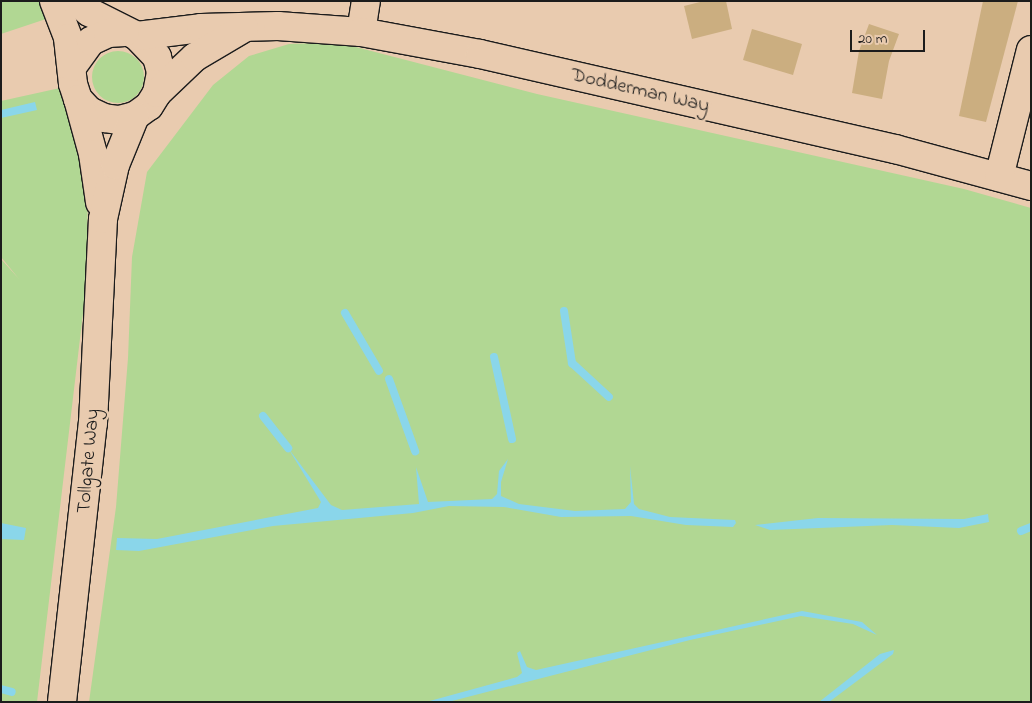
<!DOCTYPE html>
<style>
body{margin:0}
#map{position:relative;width:1032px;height:703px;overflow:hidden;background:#e9cbaf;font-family:"Indie Flower",sans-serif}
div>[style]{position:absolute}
.green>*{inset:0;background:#b1d793}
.round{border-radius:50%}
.water>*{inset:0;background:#8ad6ea}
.stream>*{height:8px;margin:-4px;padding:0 4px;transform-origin:4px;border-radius:4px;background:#8ad6ea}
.building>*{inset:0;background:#cbae80}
.roads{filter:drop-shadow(1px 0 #1c1c1c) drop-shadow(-1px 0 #1c1c1c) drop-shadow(0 1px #1c1c1c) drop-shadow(0 -1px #1c1c1c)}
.minor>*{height:28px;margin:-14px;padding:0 14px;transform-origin:14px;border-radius:14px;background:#e9cbaf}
span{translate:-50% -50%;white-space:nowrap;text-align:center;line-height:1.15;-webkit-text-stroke:5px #e9cbaf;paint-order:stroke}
.street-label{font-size:20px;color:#1c1c1c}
.frame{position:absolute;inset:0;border:2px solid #1c1c1c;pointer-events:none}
.scale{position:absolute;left:850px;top:30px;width:75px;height:22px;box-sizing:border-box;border:2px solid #1c1c1c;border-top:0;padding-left:6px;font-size:15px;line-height:18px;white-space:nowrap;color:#1c1c1c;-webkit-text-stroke:4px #e9cbaf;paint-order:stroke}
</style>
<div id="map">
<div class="green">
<i style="clip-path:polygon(1px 1px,41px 1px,49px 18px,1px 34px)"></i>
<i style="clip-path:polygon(319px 43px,352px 46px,537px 94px,964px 189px,1031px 208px,1031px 702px,89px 702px,116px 507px,128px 358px,132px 257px,147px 172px,213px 85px,249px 56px,289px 44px)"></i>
<i class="round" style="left:92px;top:51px;width:52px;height:52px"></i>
<i style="clip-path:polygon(60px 88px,80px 147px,88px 193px,86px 288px,37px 702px,1px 702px,1px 259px,19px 279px,1px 257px,1px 101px)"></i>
</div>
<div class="water">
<i style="clip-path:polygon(35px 102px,37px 110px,1px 118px,1px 110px)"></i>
<i style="clip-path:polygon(288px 448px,331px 505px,342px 510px,419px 504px,416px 467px,428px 502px,492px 499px,497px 494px,499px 471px,508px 459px,501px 482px,501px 496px,519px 504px,575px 511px,625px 509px,631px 502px,630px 466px,634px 504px,639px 509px,670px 517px,735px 520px,736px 523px,733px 527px,686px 525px,631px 516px,561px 517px,504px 507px,449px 506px,413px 513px,273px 526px,139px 551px,116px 550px,117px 538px,157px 539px,318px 508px,321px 502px)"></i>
<i style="clip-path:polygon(988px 514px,989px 522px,959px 528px,892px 525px,770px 530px,755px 525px,818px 518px,964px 519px)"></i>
<i style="clip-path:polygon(1px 523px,26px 528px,24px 540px,1px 539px)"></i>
<i style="clip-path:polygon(802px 611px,862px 622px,877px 635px,853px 624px,801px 616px,690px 640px,448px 702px,426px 702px,517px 677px,522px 673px,517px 653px,520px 651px,527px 667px,536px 670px)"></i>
<i style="clip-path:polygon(894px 650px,893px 654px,829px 702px,819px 702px,880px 654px)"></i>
</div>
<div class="stream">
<i style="left:564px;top:311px;width:53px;rotate:81.3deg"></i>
<i style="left:572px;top:363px;width:50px;rotate:42.6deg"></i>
<i style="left:345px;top:313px;width:67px;rotate:59.6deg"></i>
<i style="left:494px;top:357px;width:84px;rotate:77.6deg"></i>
<i style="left:389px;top:379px;width:77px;rotate:70.1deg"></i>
<i style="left:263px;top:416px;width:41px;rotate:52deg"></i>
<i style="left:1021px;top:531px;width:11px;rotate:-22deg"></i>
<i style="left:1px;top:689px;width:11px;rotate:15deg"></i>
</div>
<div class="building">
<i style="clip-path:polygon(704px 1px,726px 1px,732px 29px,692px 39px,684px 6px)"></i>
<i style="clip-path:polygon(983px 1px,1018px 1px,986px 122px,959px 116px)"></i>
<i style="clip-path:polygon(869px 24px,899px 34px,889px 61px,882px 99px,852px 93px,859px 51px)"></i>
<i style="clip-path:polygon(752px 29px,802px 44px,793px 75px,743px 60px)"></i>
</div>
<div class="roads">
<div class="minor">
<i style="left:54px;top:1px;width:40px;rotate:69deg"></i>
<i style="left:68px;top:38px;width:46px;rotate:83.8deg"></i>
<i style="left:73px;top:84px;width:16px;rotate:72deg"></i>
<i style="left:78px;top:99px;width:16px;rotate:47deg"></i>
<i style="left:89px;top:111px;width:17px;rotate:25deg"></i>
<i style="left:104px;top:118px;width:15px;rotate:8deg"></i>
<i style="left:119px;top:120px;width:16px;rotate:-14deg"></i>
<i style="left:135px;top:116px;width:17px;rotate:-36deg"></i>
<i style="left:149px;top:106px;width:15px;rotate:-58deg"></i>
<i style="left:157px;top:93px;width:21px;rotate:-79deg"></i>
<i style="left:161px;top:72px;width:16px;rotate:-105deg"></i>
<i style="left:157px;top:57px;width:29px;rotate:-134deg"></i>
<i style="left:137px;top:36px;width:54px;rotate:-153.4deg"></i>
<i style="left:89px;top:12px;width:17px;rotate:-140deg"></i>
<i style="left:361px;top:32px;width:31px;rotate:-81deg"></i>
<i style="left:137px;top:36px;width:64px;rotate:-7.1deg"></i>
<i style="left:201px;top:28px;width:77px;rotate:-1.5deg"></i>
<i style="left:278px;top:26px;width:83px;rotate:4.1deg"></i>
<i style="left:361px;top:32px;width:121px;rotate:10.5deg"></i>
<i style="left:480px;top:54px;width:426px;rotate:12.9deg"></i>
<i style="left:895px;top:149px;width:141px;rotate:15.2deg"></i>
<i style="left:72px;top:67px;width:32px;rotate:-54deg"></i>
<i style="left:91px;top:41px;width:19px;rotate:-25deg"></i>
<i style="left:108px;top:33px;width:17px;rotate:-3deg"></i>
<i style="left:157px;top:93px;width:52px;rotate:-43.5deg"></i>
<i style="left:195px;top:57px;width:57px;rotate:-30.6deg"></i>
<i style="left:78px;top:99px;width:57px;rotate:74.7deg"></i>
<i style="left:93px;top:154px;width:49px;rotate:81.7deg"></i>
<i style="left:999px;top:177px;width:131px;rotate:-75.9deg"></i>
<i style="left:62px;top:702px;width:281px;rotate:-83.7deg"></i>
<i style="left:93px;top:423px;width:204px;rotate:-87.2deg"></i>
<i style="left:103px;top:219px;width:55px;rotate:-77.5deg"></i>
<i style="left:115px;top:165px;width:53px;rotate:-67.8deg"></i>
</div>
</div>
<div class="street-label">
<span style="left:640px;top:91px;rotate:13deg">Dodderman Way</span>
<span style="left:89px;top:461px;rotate:-85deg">Tollgate Way</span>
</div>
<div class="frame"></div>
<div class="scale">20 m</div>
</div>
